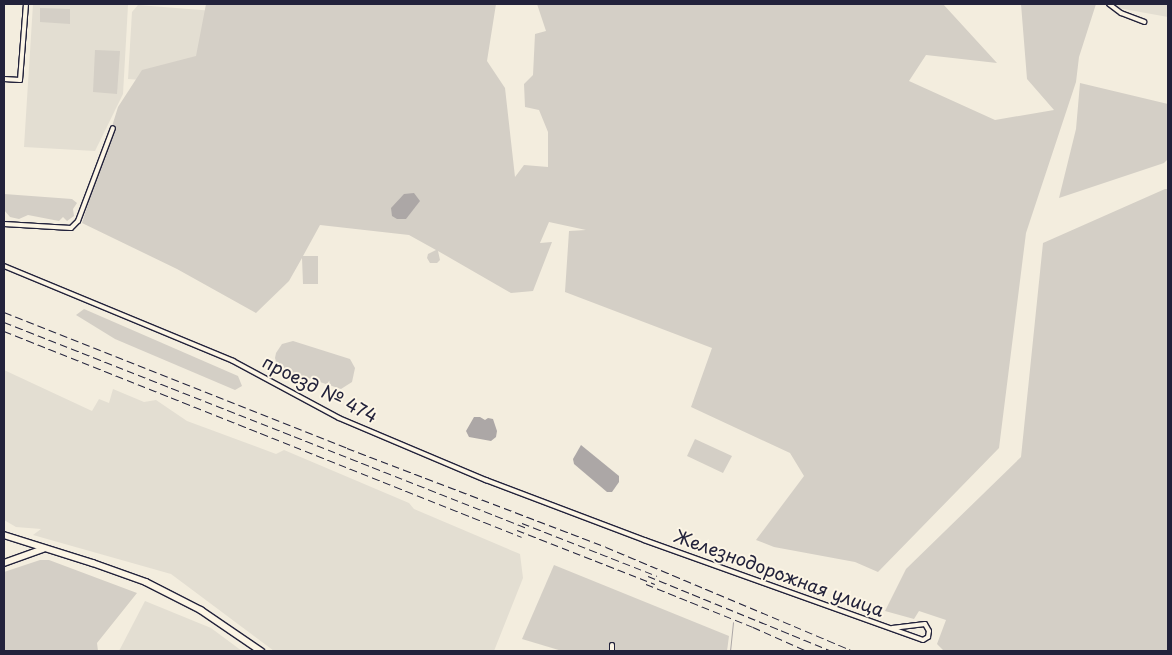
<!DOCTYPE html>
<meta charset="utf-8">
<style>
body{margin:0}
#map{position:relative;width:1172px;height:655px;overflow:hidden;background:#f3edde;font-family:"Playpen Sans",sans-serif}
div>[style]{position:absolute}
.built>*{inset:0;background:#e3ded2}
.green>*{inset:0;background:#d4cfc6}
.water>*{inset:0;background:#aca7a6}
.stream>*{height:1px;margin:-0.5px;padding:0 0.5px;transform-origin:0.5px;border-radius:0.5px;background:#aca7a6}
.roads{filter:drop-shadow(1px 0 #22223b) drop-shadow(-1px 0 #22223b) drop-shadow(0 1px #22223b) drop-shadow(0 -1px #22223b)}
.street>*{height:4px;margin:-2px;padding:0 2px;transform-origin:2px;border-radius:2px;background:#fcf5e5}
.secondary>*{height:5.5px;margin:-2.75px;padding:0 2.75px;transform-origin:2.75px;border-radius:2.75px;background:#fcf5e5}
.rail>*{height:1px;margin-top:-0.5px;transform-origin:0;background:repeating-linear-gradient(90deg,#22223b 0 8px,transparent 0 12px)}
span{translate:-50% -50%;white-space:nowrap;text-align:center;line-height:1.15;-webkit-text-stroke:4px #fcf5e5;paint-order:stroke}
.street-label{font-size:18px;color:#22223b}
.frame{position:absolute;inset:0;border:5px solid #22223b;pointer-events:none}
</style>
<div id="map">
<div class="built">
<i style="clip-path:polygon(33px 4px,128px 5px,123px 94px,95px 151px,24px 147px)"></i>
<i style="clip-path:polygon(1113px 4px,1168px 4px,1168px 17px,1118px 8px)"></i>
<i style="clip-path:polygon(138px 5px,214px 11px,218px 68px,169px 82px,128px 79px,132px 12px)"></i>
<i style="clip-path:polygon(4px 370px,92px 411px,99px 399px,109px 403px,113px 389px,144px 402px,156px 400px,187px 421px,276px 454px,284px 450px,409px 503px,414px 509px,520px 554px,523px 578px,494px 651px,274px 651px,171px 574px,33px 535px,41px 529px,16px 527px,4px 520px)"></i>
<i style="clip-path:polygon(145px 601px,211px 628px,242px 651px,119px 651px)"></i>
</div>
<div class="green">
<i style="clip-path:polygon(206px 4px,496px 4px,487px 61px,505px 88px,515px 177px,524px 165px,548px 167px,548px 132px,539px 110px,525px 107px,524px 84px,533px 75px,535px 34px,546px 31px,537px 4px,943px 4px,997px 63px,926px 55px,909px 81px,995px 120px,1054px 110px,1027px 79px,1021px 4px,1096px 4px,1079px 57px,1076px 82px,1026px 233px,999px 448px,878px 572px,855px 562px,774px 547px,756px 540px,804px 476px,790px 453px,691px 407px,712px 348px,565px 292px,569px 231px,586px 230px,549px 222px,540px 243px,552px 242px,533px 291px,511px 293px,438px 251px,440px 260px,437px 263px,430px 263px,427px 258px,428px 254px,436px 250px,409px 235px,320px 225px,303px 256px,318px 256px,318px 284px,303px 284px,302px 258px,289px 281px,256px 313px,177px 269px,82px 223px,118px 107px,142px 70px,196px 56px)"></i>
<i style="clip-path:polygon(40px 8px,70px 9px,70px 24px,40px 22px)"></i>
<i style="clip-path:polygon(95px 50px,120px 51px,117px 94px,93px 92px)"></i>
<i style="clip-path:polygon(1080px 83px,1168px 104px,1168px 159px,1164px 163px,1059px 198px,1076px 129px)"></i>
<i style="clip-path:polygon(1165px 189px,1168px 189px,1168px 651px,944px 651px,937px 644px,946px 620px,919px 611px,914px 619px,885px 611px,906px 569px,1021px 457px,1043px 243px)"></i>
<i style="clip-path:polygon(4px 194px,72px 199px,77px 203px,73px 209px,74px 216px,67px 221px,63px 217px,59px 221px,28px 215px,19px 219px,10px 217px,4px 210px)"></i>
<i style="clip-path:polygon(84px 309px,238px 376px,242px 386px,235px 390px,115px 339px,76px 315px)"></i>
<i style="clip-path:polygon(293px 341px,350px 359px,355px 368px,352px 382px,341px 389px,278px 368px,275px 358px,276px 353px,282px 344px)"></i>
<i style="clip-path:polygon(695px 439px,732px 456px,723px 473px,687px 456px)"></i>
<i style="clip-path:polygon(40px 560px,49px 560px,137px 593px,97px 643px,98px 651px,4px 651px,4px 572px)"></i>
<i style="clip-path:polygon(554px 565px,729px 636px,727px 651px,562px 651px,522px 639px)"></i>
</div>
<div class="water">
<i style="clip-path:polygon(414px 193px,420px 201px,406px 219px,397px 219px,392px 216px,391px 208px,404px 194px)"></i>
<i style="clip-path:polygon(474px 417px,480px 417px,485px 420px,488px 418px,493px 419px,497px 431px,496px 437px,491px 441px,469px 437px,466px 431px)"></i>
<i style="clip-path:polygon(581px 445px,619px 476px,619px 482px,612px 492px,607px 492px,574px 464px,573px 459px)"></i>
</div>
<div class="stream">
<i style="left:730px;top:651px;width:29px;rotate:-84deg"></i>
</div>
<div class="roads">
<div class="street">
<i style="left:1109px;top:4px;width:15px;rotate:37deg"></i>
<i style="left:1121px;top:13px;width:25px;rotate:21deg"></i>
<i style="left:4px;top:79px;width:16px;rotate:4deg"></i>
<i style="left:20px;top:80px;width:76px;rotate:-85.5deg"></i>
<i style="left:4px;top:224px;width:67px;rotate:3.4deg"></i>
<i style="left:71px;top:228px;width:10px;rotate:-45deg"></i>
<i style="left:78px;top:221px;width:99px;rotate:-69.4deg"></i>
<i style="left:4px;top:266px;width:248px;rotate:22.5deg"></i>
<i style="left:233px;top:361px;width:120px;rotate:28.3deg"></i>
<i style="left:339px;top:418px;width:160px;rotate:22.9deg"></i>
<i style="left:486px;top:480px;width:169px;rotate:20.8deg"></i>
<i style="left:644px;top:540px;width:296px;rotate:19.7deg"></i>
<i style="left:923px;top:640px;width:6px;rotate:-31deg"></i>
<i style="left:928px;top:637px;width:6px;rotate:-81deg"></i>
<i style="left:929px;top:631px;width:8px;rotate:-120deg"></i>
<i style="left:925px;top:624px;width:33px;rotate:173deg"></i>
<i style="left:612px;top:645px;width:6px;rotate:90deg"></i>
</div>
<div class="secondary">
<i style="left:4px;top:535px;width:93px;rotate:17.5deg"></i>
<i style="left:93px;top:563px;width:56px;rotate:19.7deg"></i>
<i style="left:146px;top:582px;width:62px;rotate:27deg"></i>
<i style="left:201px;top:610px;width:73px;rotate:34.3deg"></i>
<i style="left:4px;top:563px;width:41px;rotate:-19.7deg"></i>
</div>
</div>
<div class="rail">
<i style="left:4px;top:312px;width:369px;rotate:21.6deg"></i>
<i style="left:347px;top:448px;width:277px;rotate:20.9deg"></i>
<i style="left:606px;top:547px;width:268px;rotate:22.8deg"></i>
<i style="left:4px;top:322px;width:562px;rotate:21.5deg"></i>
<i style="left:4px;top:331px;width:557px;rotate:21.69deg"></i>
<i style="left:522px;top:523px;width:145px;rotate:21.4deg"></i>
<i style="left:517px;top:530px;width:148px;rotate:21.4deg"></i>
<i style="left:648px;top:576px;width:199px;rotate:22.2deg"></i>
<i style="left:646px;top:584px;width:115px;rotate:21.9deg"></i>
<i style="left:753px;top:627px;width:59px;rotate:24deg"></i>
</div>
<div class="street-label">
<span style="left:320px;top:389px;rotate:27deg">проезд № 474</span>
<span style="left:779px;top:573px;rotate:20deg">Железнодорожная улица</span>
</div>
<div class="frame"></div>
</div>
